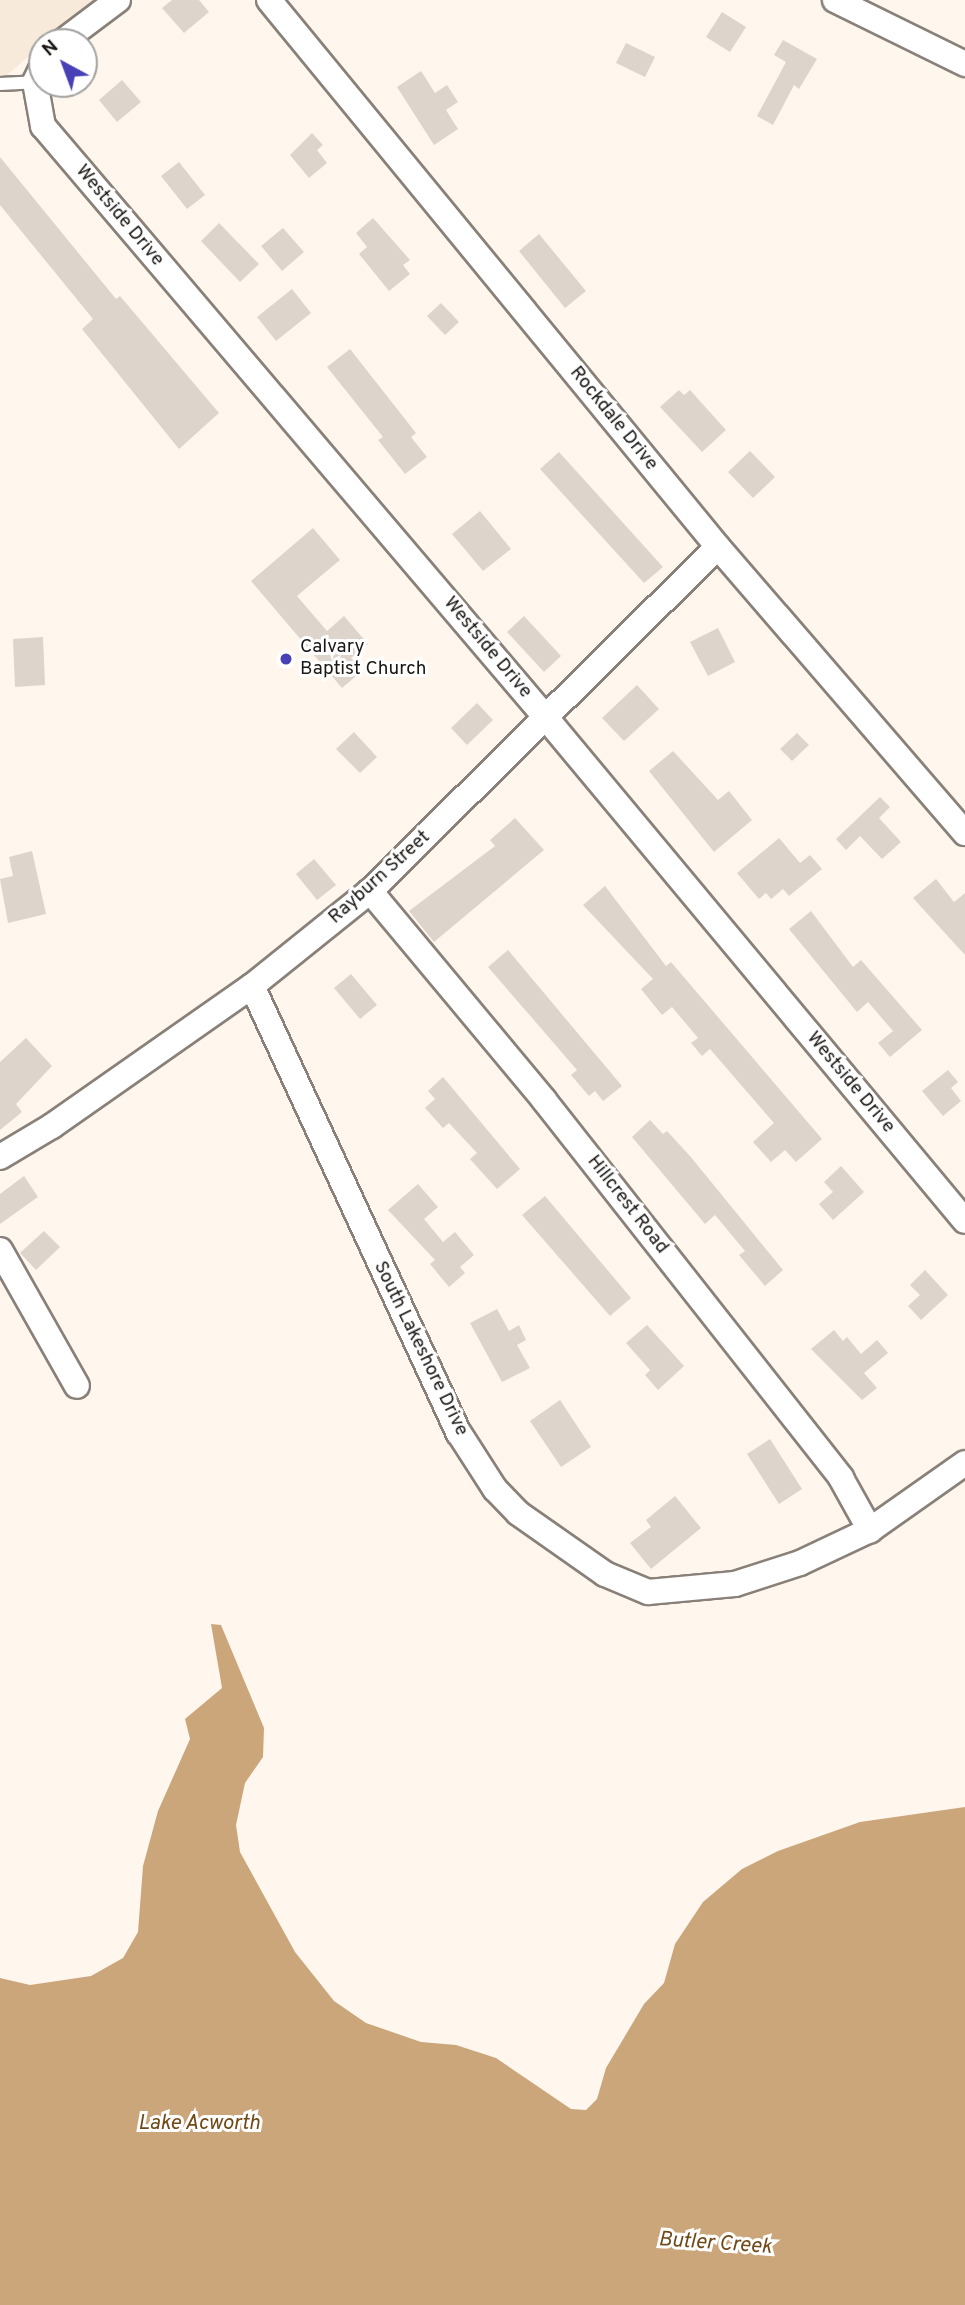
<!DOCTYPE html>
<style>
body{margin:0}
#map{position:relative;width:965px;height:2305px;overflow:hidden;background:#fff6ed;font-family:Overpass,sans-serif}
div>[style]{position:absolute}
.built>*{inset:0;background:#f7eadb}
.water>*{inset:0;background:#cca67b}
.building>*{inset:0;background:#ddd5cc}
.roads{filter:drop-shadow(2px 0 #898179) drop-shadow(-2px 0 #898179) drop-shadow(0 2px #898179) drop-shadow(0 -2px #898179)}
.lane>*{height:12px;margin:-6px;padding:0 6px;transform-origin:6px;border-radius:6px;background:#fff}
.street>*{height:24px;margin:-12px;padding:0 12px;transform-origin:12px;border-radius:12px;background:#fff}
.dots>*{width:19px;height:19px;translate:-50% -50%;box-sizing:border-box;border:4px solid #fff;border-radius:50%}
span{translate:-50% -50%;white-space:nowrap;text-align:center;line-height:1.15;-webkit-text-stroke:6px #fff;paint-order:stroke}
.street-label{font-size:19px;color:#1a1714}
.poi-label{font-size:19px;color:#1a1714}
.left{translate:0 -50%;text-align:left}
.water-label{font-size:21px;color:#704916;font-style:italic}
.north{position:absolute;left:28px;top:28px;width:70px;height:70px;box-sizing:border-box;background:#fff;border:2px solid #a3a2a1;border-radius:50%;rotate:319deg;font-size:19px;font-weight:700;line-height:28px;text-align:center;color:#1a1714}
.north::after{content:'';display:block;margin:auto;width:24px;height:32px;background:#4840b6;clip-path:polygon(50% 0,100% 100%,50% 72%,0 100%)}
</style>
<div id="map">
<div class="built">
<i style="clip-path:polygon(0 0,94px 0,0 81px)"></i>
</div>
<div class="water">
<i style="clip-path:polygon(211px 1624px,221px 1625px,264px 1728px,263px 1757px,245px 1783px,236px 1825px,240px 1852px,295px 1952px,334px 2001px,366px 2023px,421px 2042px,456px 2045px,496px 2058px,571px 2109px,586px 2110px,597px 2099px,606px 2068px,644px 2004px,664px 1983px,675px 1944px,703px 1902px,742px 1869px,778px 1851px,860px 1822px,965px 1807px,965px 2305px,0 2305px,0 1978px,30px 1985px,91px 1976px,123px 1958px,138px 1932px,143px 1866px,158px 1811px,190px 1739px,185px 1719px,222px 1688px)"></i>
</div>
<div class="building">
<i style="clip-path:polygon(172px 0,199px 0,209px 12px,184px 33px,162px 8px)"></i>
<i style="clip-path:polygon(722px 12px,746px 27px,730px 52px,706px 37px)"></i>
<i style="clip-path:polygon(783px 40px,817px 59px,799px 89px,794px 85px,773px 125px,757px 116px,786px 62px,774px 55px)"></i>
<i style="clip-path:polygon(626px 43px,655px 57px,645px 77px,616px 63px)"></i>
<i style="clip-path:polygon(421px 71px,435px 93px,447px 85px,458px 102px,446px 110px,458px 129px,434px 145px,397px 87px)"></i>
<i style="clip-path:polygon(122px 80px,141px 102px,117px 122px,99px 100px)"></i>
<i style="clip-path:polygon(312px 133px,323px 145px,317px 150px,327px 163px,309px 178px,290px 155px)"></i>
<i style="clip-path:polygon(0 157px,116px 299px,120px 296px,219px 413px,179px 449px,82px 329px,93px 319px,0 205px)"></i>
<i style="clip-path:polygon(179px 162px,205px 195px,187px 209px,161px 176px)"></i>
<i style="clip-path:polygon(373px 218px,410px 260px,403px 265px,410px 274px,389px 291px,359px 254px,367px 247px,356px 233px)"></i>
<i style="clip-path:polygon(219px 223px,259px 264px,240px 282px,201px 241px)"></i>
<i style="clip-path:polygon(283px 228px,304px 252px,282px 271px,261px 246px)"></i>
<i style="clip-path:polygon(539px 234px,586px 291px,565px 308px,519px 251px)"></i>
<i style="clip-path:polygon(292px 289px,311px 313px,276px 341px,257px 317px)"></i>
<i style="clip-path:polygon(441px 303px,459px 322px,445px 335px,427px 316px)"></i>
<i style="clip-path:polygon(350px 349px,416px 433px,411px 437px,427px 457px,405px 474px,378px 440px,383px 437px,327px 367px)"></i>
<i style="clip-path:polygon(679px 390px,684px 395px,690px 390px,726px 430px,702px 452px,660px 407px)"></i>
<i style="clip-path:polygon(750px 451px,775px 477px,753px 498px,728px 472px)"></i>
<i style="clip-path:polygon(559px 452px,663px 567px,644px 583px,540px 469px)"></i>
<i style="clip-path:polygon(480px 511px,511px 549px,483px 571px,452px 534px)"></i>
<i style="clip-path:polygon(313px 528px,340px 560px,297px 596px,327px 631px,344px 616px,368px 644px,351px 658px,362px 671px,342px 688px,251px 581px)"></i>
<i style="clip-path:polygon(524px 616px,561px 656px,544px 672px,507px 632px)"></i>
<i style="clip-path:polygon(718px 628px,735px 662px,708px 676px,690px 642px)"></i>
<i style="clip-path:polygon(43px 637px,45px 685px,15px 687px,13px 639px)"></i>
<i style="clip-path:polygon(637px 685px,659px 709px,624px 741px,602px 718px)"></i>
<i style="clip-path:polygon(477px 703px,493px 720px,467px 745px,451px 728px)"></i>
<i style="clip-path:polygon(354px 732px,377px 757px,360px 773px,336px 749px)"></i>
<i style="clip-path:polygon(797px 733px,809px 745px,792px 761px,780px 749px)"></i>
<i style="clip-path:polygon(673px 751px,718px 800px,729px 791px,752px 820px,714px 852px,649px 771px)"></i>
<i style="clip-path:polygon(880px 797px,890px 807px,879px 818px,901px 842px,882px 859px,860px 836px,846px 850px,836px 839px)"></i>
<i style="clip-path:polygon(515px 818px,544px 850px,434px 942px,409px 911px,495px 846px,490px 840px)"></i>
<i style="clip-path:polygon(779px 838px,800px 863px,810px 855px,822px 869px,789px 896px,783px 889px,771px 899px,766px 893px,759px 899px,737px 873px)"></i>
<i style="clip-path:polygon(32px 851px,46px 914px,8px 923px,0 879px,13px 876px,9px 857px)"></i>
<i style="clip-path:polygon(314px 859px,336px 885px,317px 900px,296px 874px)"></i>
<i style="clip-path:polygon(936px 879px,954px 902px,965px 893px,965px 955px,913px 898px)"></i>
<i style="clip-path:polygon(605px 886px,666px 966px,671px 962px,822px 1139px,796px 1162px,785px 1150px,771px 1162px,753px 1142px,774px 1123px,710px 1049px,702px 1056px,691px 1043px,698px 1038px,672px 1007px,662px 1015px,641px 989px,653px 979px,583px 905px)"></i>
<i style="clip-path:polygon(811px 911px,853px 967px,861px 960px,922px 1030px,890px 1057px,878px 1043px,893px 1031px,868px 1002px,857px 1012px,789px 929px)"></i>
<i style="clip-path:polygon(508px 950px,622px 1086px,603px 1101px,595px 1091px,589px 1096px,571px 1075px,577px 1070px,488px 967px)"></i>
<i style="clip-path:polygon(351px 974px,377px 1005px,360px 1019px,334px 988px)"></i>
<i style="clip-path:polygon(26px 1038px,52px 1066px,16px 1104px,22px 1112px,0 1130px,0 1062px)"></i>
<i style="clip-path:polygon(948px 1070px,958px 1082px,951px 1088px,961px 1101px,943px 1116px,922px 1091px)"></i>
<i style="clip-path:polygon(443px 1077px,520px 1169px,497px 1189px,470px 1159px,477px 1153px,449px 1123px,443px 1128px,425px 1108px,435px 1099px,428px 1091px)"></i>
<i style="clip-path:polygon(650px 1120px,663px 1134px,667px 1131px,690px 1156px,783px 1270px,765px 1286px,739px 1255px,745px 1251px,715px 1215px,705px 1224px,632px 1137px)"></i>
<i style="clip-path:polygon(841px 1166px,864px 1192px,833px 1220px,819px 1204px,833px 1192px,824px 1182px)"></i>
<i style="clip-path:polygon(24px 1176px,38px 1197px,0 1224px,0 1194px)"></i>
<i style="clip-path:polygon(418px 1184px,438px 1207px,424px 1219px,443px 1242px,455px 1232px,474px 1255px,460px 1267px,465px 1273px,449px 1287px,430px 1264px,435px 1260px,388px 1210px)"></i>
<i style="clip-path:polygon(545px 1196px,631px 1298px,610px 1316px,522px 1215px)"></i>
<i style="clip-path:polygon(44px 1231px,60px 1247px,36px 1270px,20px 1253px)"></i>
<i style="clip-path:polygon(925px 1270px,948px 1295px,921px 1320px,908px 1306px,920px 1295px,910px 1285px)"></i>
<i style="clip-path:polygon(497px 1309px,509px 1331px,519px 1325px,526px 1340px,517px 1345px,530px 1368px,502px 1382px,470px 1323px)"></i>
<i style="clip-path:polygon(647px 1325px,684px 1366px,658px 1390px,645px 1375px,650px 1370px,626px 1343px)"></i>
<i style="clip-path:polygon(834px 1330px,843px 1341px,847px 1337px,861px 1354px,877px 1340px,888px 1353px,864px 1373px,877px 1388px,862px 1400px,811px 1349px)"></i>
<i style="clip-path:polygon(560px 1400px,591px 1447px,561px 1467px,530px 1421px)"></i>
<i style="clip-path:polygon(770px 1439px,802px 1489px,779px 1504px,747px 1454px)"></i>
<i style="clip-path:polygon(675px 1496px,701px 1528px,651px 1569px,630px 1543px,651px 1527px,646px 1520px)"></i>
</div>
<div class="roads">
<div class="lane">
<i style="left:0;top:84px;width:35px;rotate:-3deg"></i>
</div>
<div class="street">
<i style="left:269px;top:0;width:708px;rotate:50.62deg"></i>
<i style="left:718px;top:547px;width:378px;rotate:49.2deg"></i>
<i style="left:835px;top:0;width:145px;rotate:26.2deg"></i>
<i style="left:62px;top:42px;width:70px;rotate:-36.9deg"></i>
<i style="left:42px;top:67px;width:17px;rotate:115deg"></i>
<i style="left:35px;top:82px;width:45px;rotate:79.7deg"></i>
<i style="left:43px;top:126px;width:778px;rotate:49.64deg"></i>
<i style="left:547px;top:719px;width:653px;rotate:50.22deg"></i>
<i style="left:370px;top:891px;width:272px;rotate:50.2deg"></i>
<i style="left:544px;top:1100px;width:481px;rotate:51.8deg"></i>
<i style="left:841px;top:1478px;width:60px;rotate:60.9deg"></i>
<i style="left:252px;top:986px;width:493px;rotate:65.2deg"></i>
<i style="left:459px;top:1433px;width:67px;rotate:57.3deg"></i>
<i style="left:495px;top:1489px;width:33px;rotate:46deg"></i>
<i style="left:518px;top:1513px;width:106px;rotate:35deg"></i>
<i style="left:605px;top:1574px;width:47px;rotate:22.7deg"></i>
<i style="left:648px;top:1592px;width:87px;rotate:-5.3deg"></i>
<i style="left:735px;top:1584px;width:68px;rotate:-17.9deg"></i>
<i style="left:800px;top:1563px;width:77px;rotate:-25.2deg"></i>
<i style="left:870px;top:1530px;width:116px;rotate:-35.2deg"></i>
<i style="left:0;top:1157px;width:61px;rotate:-30.8deg"></i>
<i style="left:52px;top:1126px;width:244px;rotate:-35deg"></i>
<i style="left:252px;top:986px;width:151px;rotate:-38.8deg"></i>
<i style="left:370px;top:891px;width:489px;rotate:-44.7deg"></i>
<i style="left:0;top:1250px;width:156px;rotate:60.5deg"></i>
</div>
</div>
<div class="dots">
<i style="left:286px;top:659px;background:#4840b6"></i>
</div>
<div class="street-label">
<span style="left:119px;top:216px;rotate:50deg">Westside Drive</span>
<span style="left:613px;top:419px;rotate:51deg">Rockdale Drive</span>
<span style="left:487px;top:648px;rotate:50deg">Westside Drive</span>
<span style="left:380px;top:878px;rotate:-42deg">Rayburn Street</span>
<span style="left:850px;top:1083px;rotate:50deg">Westside Drive</span>
<span style="left:627px;top:1205px;rotate:52deg">Hillcrest Road</span>
<span style="left:420px;top:1349px;rotate:64deg">South Lakeshore Drive</span>
</div>
<div class="poi-label">
<span class="left" style="left:300px;top:659px">Calvary<br>Baptist Church</span>
</div>
<div class="water-label">
<span style="left:199px;top:2124px">Lake Acworth</span>
<span style="left:715px;top:2244px;rotate:4deg">Butler Creek</span>
</div>
<div class="north">N</div>
</div>
